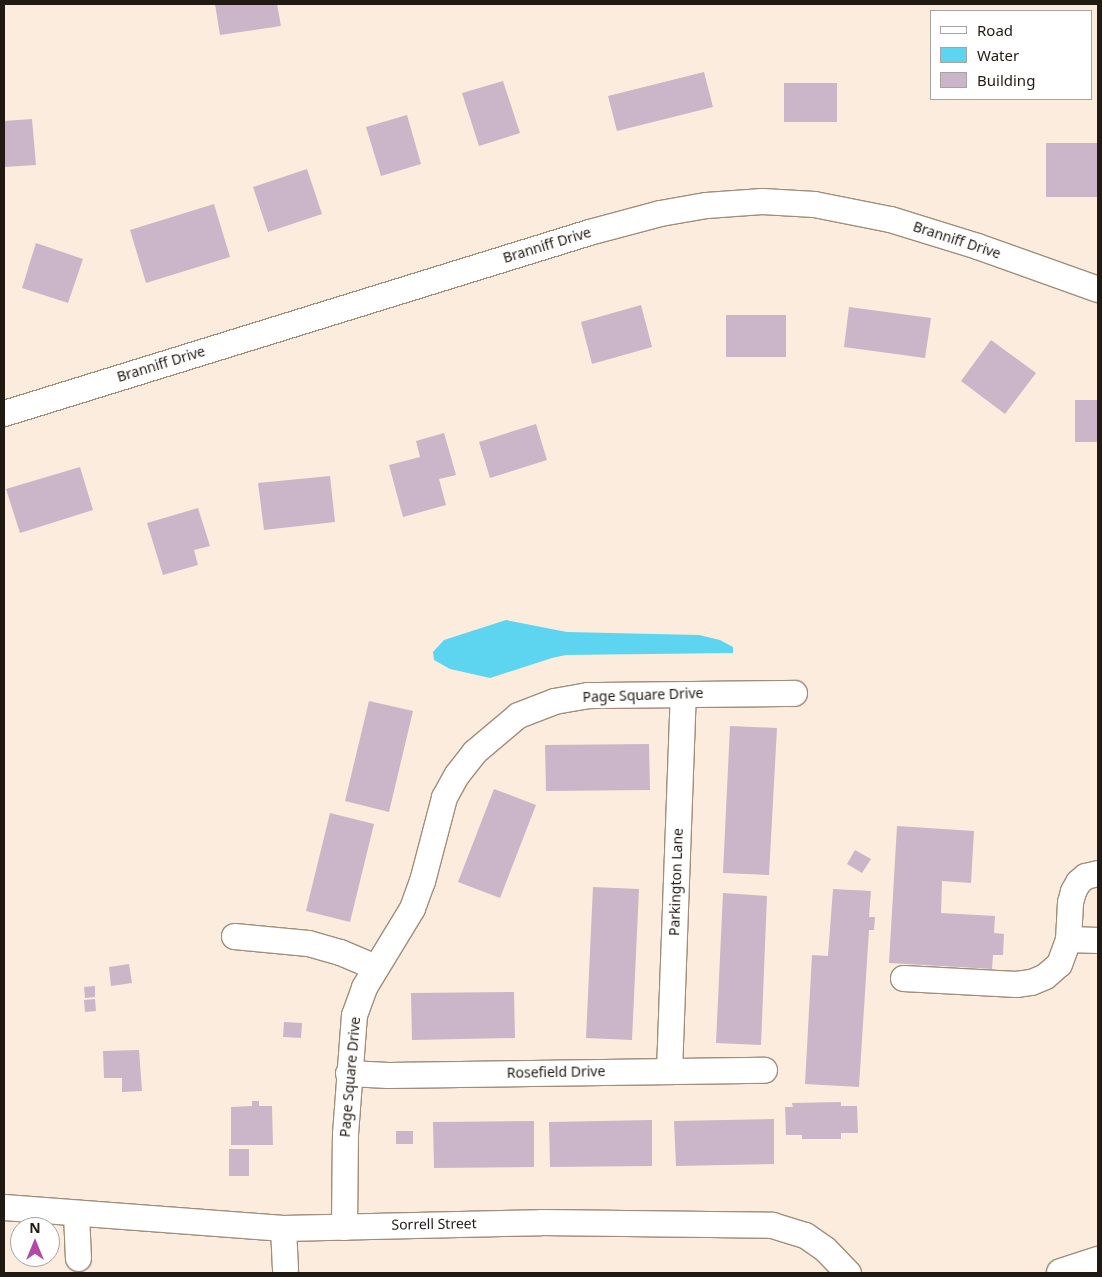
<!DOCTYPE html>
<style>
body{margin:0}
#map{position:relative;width:1102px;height:1277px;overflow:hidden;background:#fcecdd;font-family:"Noto Sans",sans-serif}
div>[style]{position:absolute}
.water>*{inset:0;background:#5dd5f0}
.building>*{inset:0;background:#cab6c8}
.roads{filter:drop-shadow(1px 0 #a08e7c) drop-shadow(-1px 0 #a08e7c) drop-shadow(0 1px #a08e7c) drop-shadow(0 -1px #a08e7c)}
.minor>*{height:25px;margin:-12.5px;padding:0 12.5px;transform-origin:12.5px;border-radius:12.5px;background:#fff}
.major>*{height:28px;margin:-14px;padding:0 14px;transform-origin:14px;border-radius:14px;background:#fff}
span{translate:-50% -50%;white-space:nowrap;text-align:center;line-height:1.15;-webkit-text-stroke:5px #fff;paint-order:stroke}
.street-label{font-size:14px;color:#211a13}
.frame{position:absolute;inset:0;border:5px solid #211a13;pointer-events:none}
.legend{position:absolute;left:930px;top:10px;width:162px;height:90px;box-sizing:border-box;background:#fff;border:1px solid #a6a3a1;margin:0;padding:6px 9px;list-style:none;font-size:15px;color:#211a13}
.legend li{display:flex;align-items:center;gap:10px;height:25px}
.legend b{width:25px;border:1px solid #a6a3a1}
.north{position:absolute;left:10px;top:1217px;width:50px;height:50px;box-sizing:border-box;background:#fff;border:1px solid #a6a3a1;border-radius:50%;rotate:0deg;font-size:14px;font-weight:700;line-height:20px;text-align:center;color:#211a13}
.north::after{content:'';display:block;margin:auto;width:18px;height:22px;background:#b348a9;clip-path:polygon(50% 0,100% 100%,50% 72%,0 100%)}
</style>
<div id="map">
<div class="water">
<i style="clip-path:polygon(506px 620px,567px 632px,699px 635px,720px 640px,733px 647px,733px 653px,566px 655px,552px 658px,490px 678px,450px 669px,434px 660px,433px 652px,444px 640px)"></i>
</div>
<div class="building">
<i style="clip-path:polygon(215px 4px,277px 4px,281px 26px,220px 35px)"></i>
<i style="clip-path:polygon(704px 72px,713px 107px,617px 131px,608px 96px)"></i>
<i style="clip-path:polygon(503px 81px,520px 133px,479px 146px,462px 93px)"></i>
<i style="clip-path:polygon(784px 83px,837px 83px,837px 122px,784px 122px)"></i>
<i style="clip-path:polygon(407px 115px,421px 164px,381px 176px,366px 127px)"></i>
<i style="clip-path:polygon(32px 119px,36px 165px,4px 167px,4px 121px)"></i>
<i style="clip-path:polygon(1046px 143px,1098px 143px,1098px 197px,1046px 197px)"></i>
<i style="clip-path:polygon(307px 169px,322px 214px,268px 232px,253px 187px)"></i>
<i style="clip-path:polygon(214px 204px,230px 257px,146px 283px,130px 230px)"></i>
<i style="clip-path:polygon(36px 243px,83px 259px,68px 303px,22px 288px)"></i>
<i style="clip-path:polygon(641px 305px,652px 347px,592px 364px,581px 322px)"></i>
<i style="clip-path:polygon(849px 307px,931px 318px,925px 358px,844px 347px)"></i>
<i style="clip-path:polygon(726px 315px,786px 315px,786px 357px,726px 357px)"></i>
<i style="clip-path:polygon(991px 340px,1036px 373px,1005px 414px,961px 381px)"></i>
<i style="clip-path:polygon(1075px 400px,1098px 400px,1098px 442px,1075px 442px)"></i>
<i style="clip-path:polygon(536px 424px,547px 460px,490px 478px,479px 442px)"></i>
<i style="clip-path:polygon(444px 433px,456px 475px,439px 479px,446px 505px,403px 517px,389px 465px,420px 457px,416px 441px)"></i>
<i style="clip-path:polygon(80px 467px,93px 510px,20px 533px,6px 489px)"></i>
<i style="clip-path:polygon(330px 476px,335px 522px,264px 530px,258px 483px)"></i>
<i style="clip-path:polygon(198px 508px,210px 546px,194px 550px,198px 565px,163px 575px,147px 523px)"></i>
<i style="clip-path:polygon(369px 701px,413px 711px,389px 812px,345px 801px)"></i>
<i style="clip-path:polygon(730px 726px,777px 728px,769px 875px,723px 873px)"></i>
<i style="clip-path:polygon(649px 744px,650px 790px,546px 791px,545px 745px)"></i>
<i style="clip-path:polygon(494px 789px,536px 805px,500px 898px,458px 882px)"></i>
<i style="clip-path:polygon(330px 813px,374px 824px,350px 922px,306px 911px)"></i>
<i style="clip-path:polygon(897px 826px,974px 831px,971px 883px,942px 881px,941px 913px,995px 916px,994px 933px,1004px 934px,1003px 955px,993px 955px,992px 969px,889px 963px)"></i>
<i style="clip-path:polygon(855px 850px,871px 859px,862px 873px,847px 864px)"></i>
<i style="clip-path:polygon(593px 887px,639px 889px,632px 1040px,586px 1038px)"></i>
<i style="clip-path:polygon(833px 889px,871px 891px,869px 917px,875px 917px,874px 930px,869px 930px,859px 1087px,805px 1084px,812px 955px,828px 956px)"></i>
<i style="clip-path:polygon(723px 893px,767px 896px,761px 1045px,716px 1043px)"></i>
<i style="clip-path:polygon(129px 964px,132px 983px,111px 986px,109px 967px)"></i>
<i style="clip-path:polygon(95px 986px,95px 997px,85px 998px,84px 987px)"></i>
<i style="clip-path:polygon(514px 992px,515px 1038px,412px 1040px,411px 993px)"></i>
<i style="clip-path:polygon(95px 999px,96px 1011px,85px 1012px,84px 1000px)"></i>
<i style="clip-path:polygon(284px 1022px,302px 1023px,301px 1038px,283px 1037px)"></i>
<i style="clip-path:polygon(139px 1050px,142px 1091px,122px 1092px,122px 1078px,104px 1078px,103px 1051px)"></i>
<i style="clip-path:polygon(252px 1101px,259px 1101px,259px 1106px,272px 1106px,273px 1145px,231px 1145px,231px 1107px,252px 1106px)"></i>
<i style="clip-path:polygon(841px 1102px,841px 1106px,857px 1106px,858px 1133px,841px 1133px,841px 1139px,802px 1139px,802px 1135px,786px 1135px,785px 1107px,793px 1107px,792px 1103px)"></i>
<i style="clip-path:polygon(774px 1119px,774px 1164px,676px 1166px,674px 1121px)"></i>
<i style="clip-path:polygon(652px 1120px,652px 1166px,550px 1167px,549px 1122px)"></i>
<i style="clip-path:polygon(534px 1121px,534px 1167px,434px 1168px,433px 1122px)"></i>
<i style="clip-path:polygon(396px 1131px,413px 1131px,413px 1144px,396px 1144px)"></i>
<i style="clip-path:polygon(229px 1149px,249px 1149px,249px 1176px,229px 1176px)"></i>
</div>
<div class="roads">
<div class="minor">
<i style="left:4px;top:413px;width:612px;rotate:-17.19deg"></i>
<i style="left:589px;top:232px;width:73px;rotate:-15deg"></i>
<i style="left:660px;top:213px;width:47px;rotate:-9.9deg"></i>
<i style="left:706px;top:205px;width:56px;rotate:-4.1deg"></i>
<i style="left:762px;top:201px;width:52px;rotate:3.3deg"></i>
<i style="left:814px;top:204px;width:77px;rotate:11.2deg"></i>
<i style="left:890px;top:219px;width:91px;rotate:17.2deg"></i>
<i style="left:977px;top:246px;width:128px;rotate:19.6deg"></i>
<i style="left:1098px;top:873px;width:13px;rotate:167deg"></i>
<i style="left:1085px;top:876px;width:9px;rotate:139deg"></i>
<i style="left:1078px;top:882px;width:10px;rotate:119deg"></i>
<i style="left:1073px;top:891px;width:11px;rotate:105deg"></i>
<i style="left:1070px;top:902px;width:37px;rotate:93deg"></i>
<i style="left:1068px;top:939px;width:30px;rotate:2deg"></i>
<i style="left:234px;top:936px;width:74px;rotate:5.4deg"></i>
<i style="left:308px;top:943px;width:33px;rotate:16deg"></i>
<i style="left:340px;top:952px;width:39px;rotate:23deg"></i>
<i style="left:903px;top:978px;width:113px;rotate:3deg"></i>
<i style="left:1016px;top:984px;width:15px;rotate:-8deg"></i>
<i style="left:1031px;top:982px;width:15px;rotate:-23deg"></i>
<i style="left:1045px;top:976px;width:18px;rotate:-41deg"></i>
<i style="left:1059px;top:964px;width:27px;rotate:-70deg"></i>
<i style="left:669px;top:1071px;width:377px;rotate:-87.9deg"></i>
<i style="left:348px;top:1073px;width:40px;rotate:2.9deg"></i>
<i style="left:388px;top:1075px;width:376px;rotate:-0.8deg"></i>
<i style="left:4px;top:1207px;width:280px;rotate:4.3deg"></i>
<i style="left:283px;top:1228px;width:258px;rotate:-1.3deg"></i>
<i style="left:541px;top:1222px;width:231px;rotate:0.7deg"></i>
<i style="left:772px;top:1225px;width:34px;rotate:17deg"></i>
<i style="left:805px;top:1235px;width:24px;rotate:35deg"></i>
<i style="left:825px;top:1249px;width:33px;rotate:46deg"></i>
<i style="left:76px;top:1213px;width:45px;rotate:87.5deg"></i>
<i style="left:344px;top:1227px;width:93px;rotate:-89.4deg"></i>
<i style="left:345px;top:1134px;width:119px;rotate:-85.7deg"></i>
<i style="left:354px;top:1015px;width:30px;rotate:-70deg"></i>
<i style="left:364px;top:987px;width:92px;rotate:-58.7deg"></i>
<i style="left:412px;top:908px;width:29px;rotate:-70deg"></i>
<i style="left:422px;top:881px;width:87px;rotate:-75.3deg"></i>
<i style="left:444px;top:797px;width:26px;rotate:-61deg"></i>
<i style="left:457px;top:774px;width:28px;rotate:-52deg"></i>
<i style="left:474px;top:752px;width:57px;rotate:-40.1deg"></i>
<i style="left:518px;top:715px;width:39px;rotate:-21deg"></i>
<i style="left:554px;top:701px;width:34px;rotate:-10deg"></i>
<i style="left:587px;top:695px;width:207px;rotate:-0.6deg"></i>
<i style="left:283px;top:1228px;width:41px;rotate:87.2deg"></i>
</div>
<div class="major">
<i style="left:1061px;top:1273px;width:39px;rotate:-18deg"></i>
</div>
</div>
<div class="street-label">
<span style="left:957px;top:240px;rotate:18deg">Branniff Drive</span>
<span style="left:547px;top:245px;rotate:-17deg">Branniff Drive</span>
<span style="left:161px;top:364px;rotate:-17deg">Branniff Drive</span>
<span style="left:643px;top:695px;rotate:-2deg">Page Square Drive</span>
<span style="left:676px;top:882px;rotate:-88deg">Parkington Lane</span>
<span style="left:556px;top:1072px;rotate:-1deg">Rosefield Drive</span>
<span style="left:350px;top:1077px;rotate:-85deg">Page Square Drive</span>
<span style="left:434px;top:1224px;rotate:-1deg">Sorrell Street</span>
</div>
<div class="frame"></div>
<ul class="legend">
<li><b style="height:6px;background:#fff"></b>Road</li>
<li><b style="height:14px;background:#5dd5f0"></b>Water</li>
<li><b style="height:14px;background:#cab6c8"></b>Building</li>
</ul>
<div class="north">N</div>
</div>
